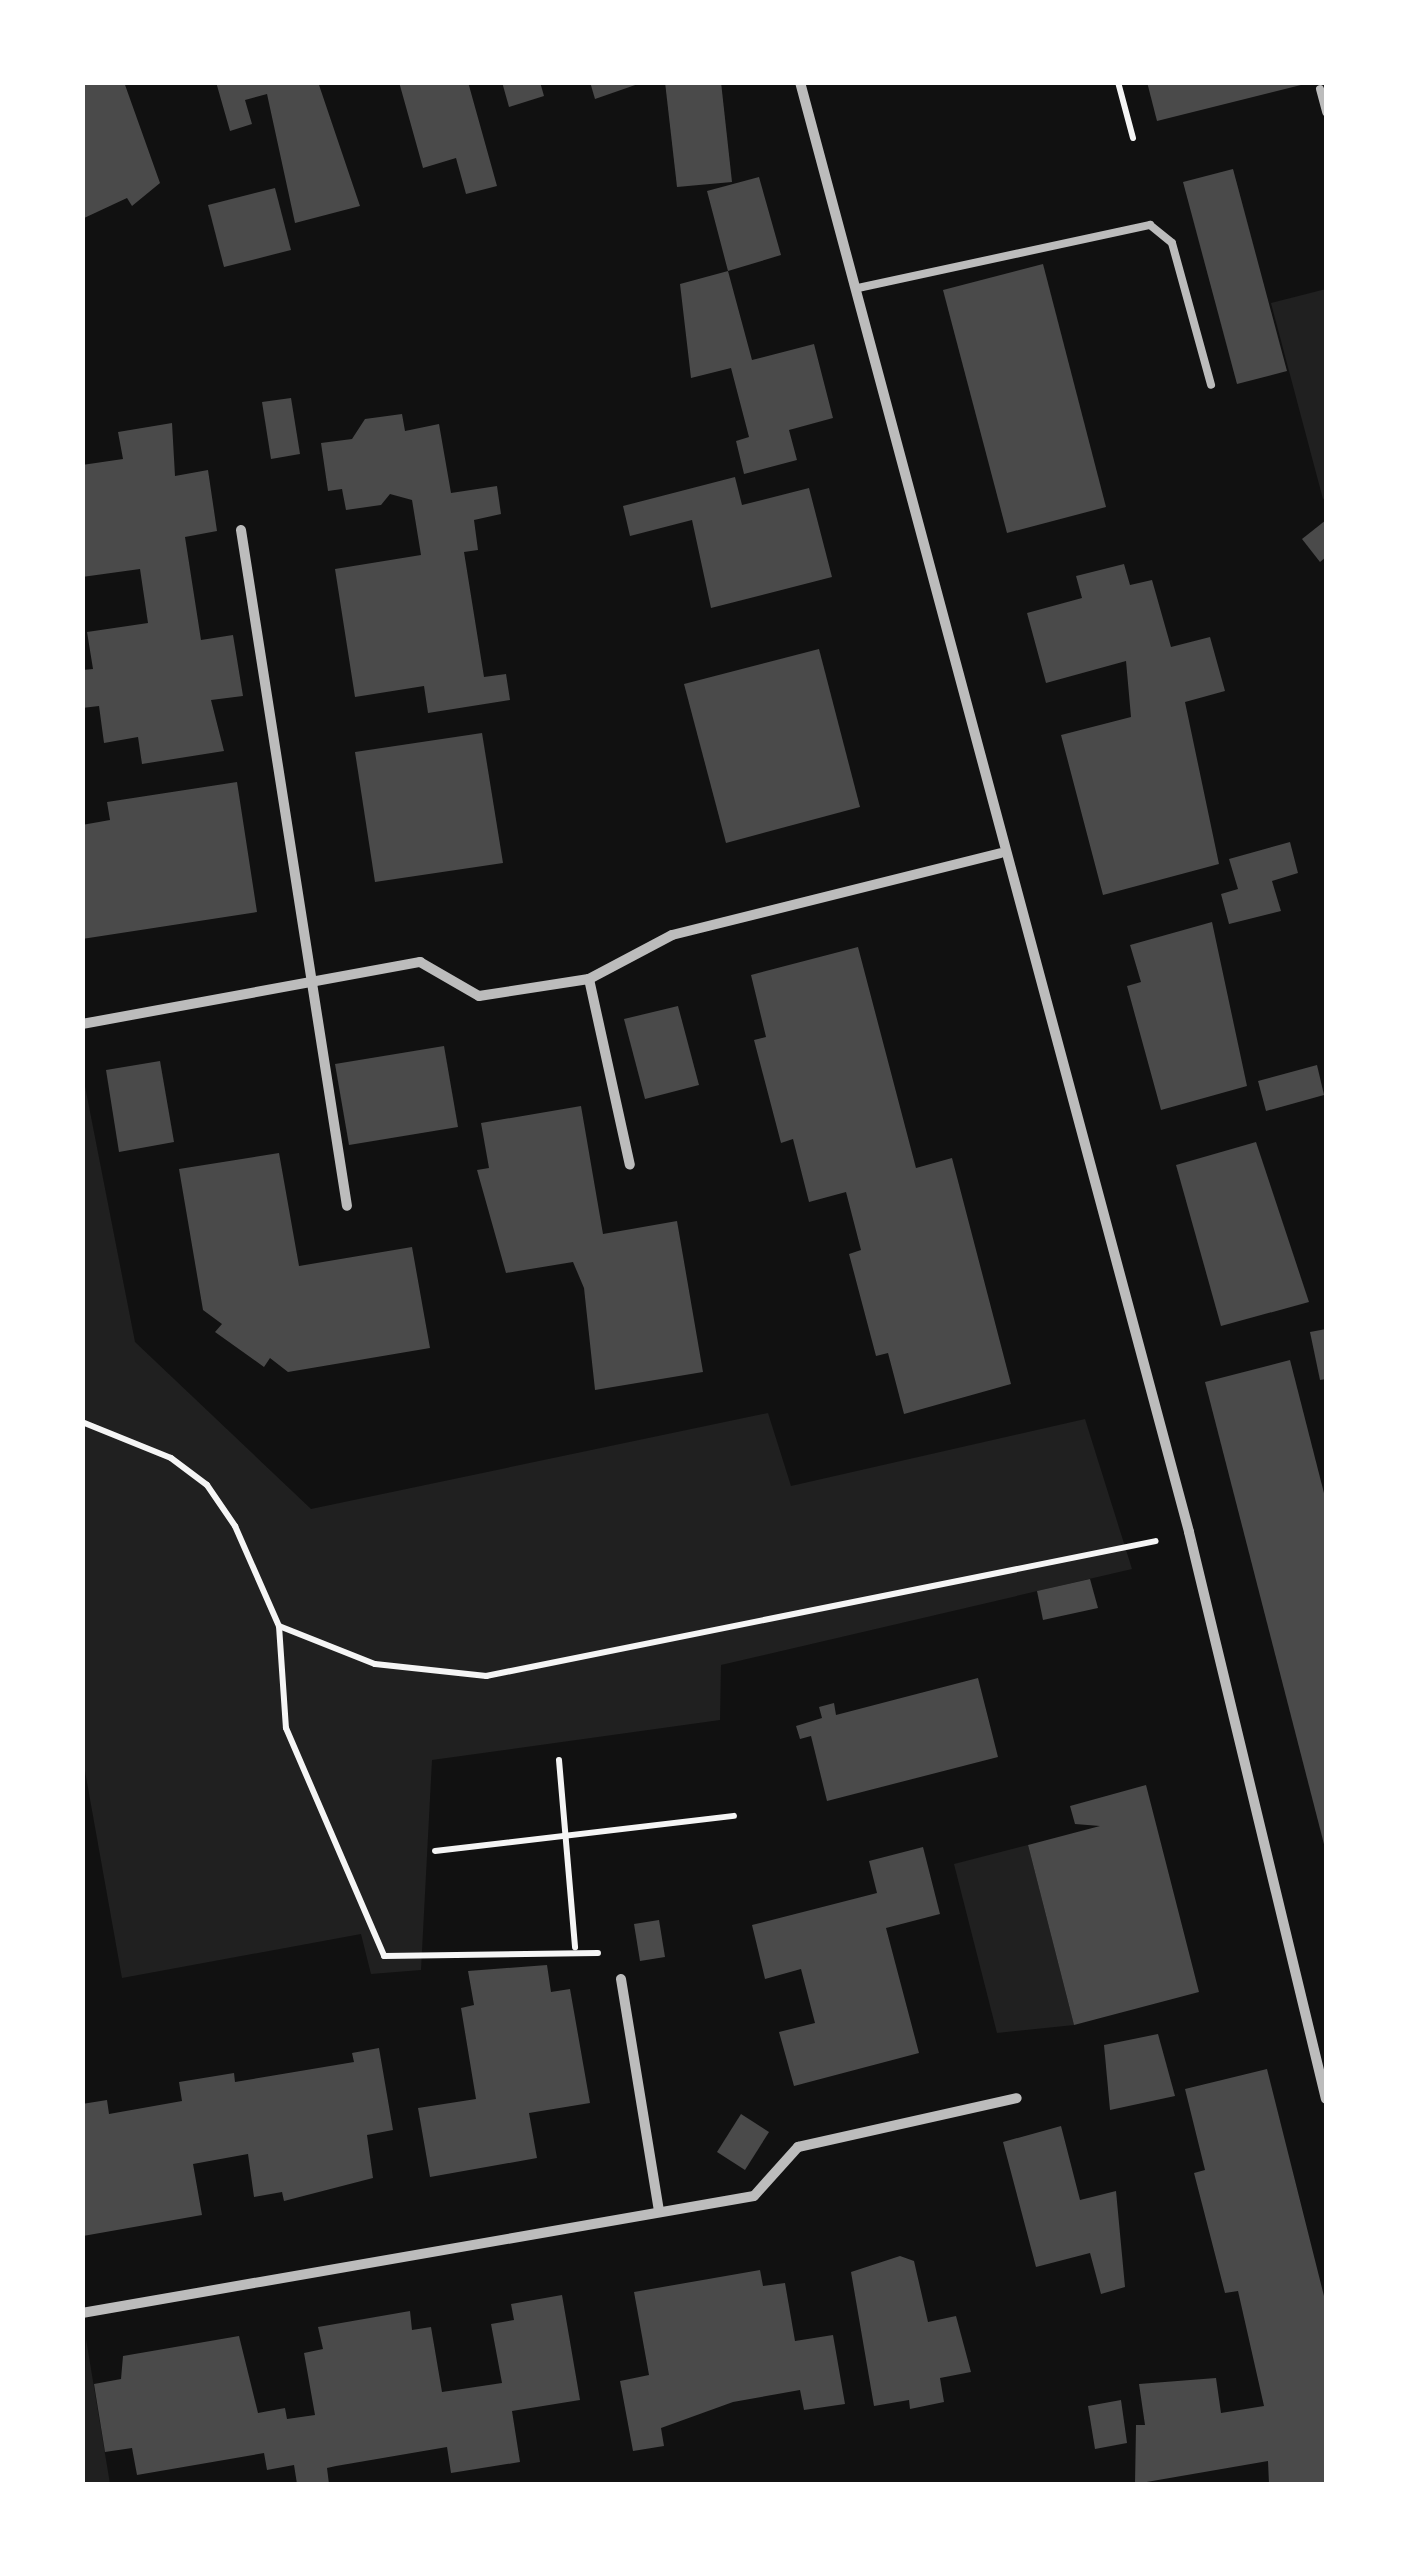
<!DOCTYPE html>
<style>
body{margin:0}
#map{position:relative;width:1409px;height:2567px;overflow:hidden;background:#111;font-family:"DM Sans",sans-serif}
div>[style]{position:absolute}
.green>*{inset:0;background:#202020}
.building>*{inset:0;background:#4a4a4a}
.path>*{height:6px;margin:-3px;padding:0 3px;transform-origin:3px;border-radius:3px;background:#f5f5f5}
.service>*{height:8px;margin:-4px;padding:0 4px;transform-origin:4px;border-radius:4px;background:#bcbcbc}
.minor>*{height:10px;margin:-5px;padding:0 5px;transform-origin:5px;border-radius:5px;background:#bcbcbc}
span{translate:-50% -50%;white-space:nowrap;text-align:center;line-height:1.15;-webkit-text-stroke:10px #fff;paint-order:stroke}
.frame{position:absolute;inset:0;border:85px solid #fff;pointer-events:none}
</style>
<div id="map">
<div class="green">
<i style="clip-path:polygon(1326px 289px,1326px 498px,1323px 499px,1271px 303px)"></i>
<i style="clip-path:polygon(83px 1076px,135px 1342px,311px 1509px,768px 1413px,791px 1486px,1085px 1419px,1132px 1569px,721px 1665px,720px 1720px,432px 1760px,421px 1970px,371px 1974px,361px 1934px,122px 1978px,83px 1760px)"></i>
<i style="clip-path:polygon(1028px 1845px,1074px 2025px,997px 2033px,954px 1864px)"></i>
<i style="clip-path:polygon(86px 2339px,110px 2484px,83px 2484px)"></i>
</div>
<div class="building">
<i style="clip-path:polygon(82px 82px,124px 82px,160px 183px,132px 206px,127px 198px,82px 219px)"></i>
<i style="clip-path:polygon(216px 82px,318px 82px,360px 206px,295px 223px,267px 94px,245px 100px,252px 124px,230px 131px)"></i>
<i style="clip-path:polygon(399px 82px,468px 82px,497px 186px,466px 194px,456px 158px,423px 168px)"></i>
<i style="clip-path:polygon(502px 82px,540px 82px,544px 96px,509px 107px)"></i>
<i style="clip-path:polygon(590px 82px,640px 82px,641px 83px,595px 99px)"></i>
<i style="clip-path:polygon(665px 82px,721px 82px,732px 182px,677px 187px)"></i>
<i style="clip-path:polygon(1147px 82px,1305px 82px,1305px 84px,1157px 121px)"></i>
<i style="clip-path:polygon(1233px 169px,1287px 371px,1237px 384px,1183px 182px)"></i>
<i style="clip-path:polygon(759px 177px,781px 255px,728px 271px,752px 360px,814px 344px,833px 418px,789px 430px,797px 460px,744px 474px,736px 441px,749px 437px,731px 368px,691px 378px,680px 284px,728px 271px,707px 191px)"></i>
<i style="clip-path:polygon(275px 188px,291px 250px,224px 267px,208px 205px)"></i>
<i style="clip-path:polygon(1043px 264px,1106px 507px,1007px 533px,943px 290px)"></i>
<i style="clip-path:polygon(291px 398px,300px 454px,271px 459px,262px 402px)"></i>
<i style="clip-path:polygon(402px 414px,405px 431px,439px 424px,451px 493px,497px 486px,501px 514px,474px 520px,478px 550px,464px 552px,484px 677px,506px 674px,510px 700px,428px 713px,424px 686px,355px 697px,335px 569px,421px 555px,412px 500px,390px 494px,381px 505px,346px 510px,342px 489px,328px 491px,321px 443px,352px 439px,365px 419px)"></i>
<i style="clip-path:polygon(172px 423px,175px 476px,208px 470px,217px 531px,185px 537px,201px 640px,233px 635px,243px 696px,211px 700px,224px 751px,142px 764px,138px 737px,104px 743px,99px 706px,82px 708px,82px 670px,93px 669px,87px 632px,148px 623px,140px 569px,82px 577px,82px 465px,123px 459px,118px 432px)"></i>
<i style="clip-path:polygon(735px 477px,742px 505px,809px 488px,832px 577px,711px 608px,692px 520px,630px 536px,623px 506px)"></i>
<i style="clip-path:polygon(1326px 520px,1326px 557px,1320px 562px,1302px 539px)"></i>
<i style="clip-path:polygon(1124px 564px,1130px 585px,1152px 580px,1171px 647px,1210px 637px,1225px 691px,1185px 702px,1219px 864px,1103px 895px,1061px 735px,1131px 717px,1126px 661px,1046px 683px,1027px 613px,1082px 598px,1076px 576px)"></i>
<i style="clip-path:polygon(819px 649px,860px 807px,726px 843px,684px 684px)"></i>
<i style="clip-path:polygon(482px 733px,503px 863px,375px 882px,355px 752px)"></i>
<i style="clip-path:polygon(237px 782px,257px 912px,82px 939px,82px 825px,110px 820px,107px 802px)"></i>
<i style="clip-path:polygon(1290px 842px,1298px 873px,1272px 881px,1281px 911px,1229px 924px,1221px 894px,1238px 889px,1229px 859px)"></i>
<i style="clip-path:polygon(1212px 922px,1247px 1086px,1161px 1110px,1127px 986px,1141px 982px,1130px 945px)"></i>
<i style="clip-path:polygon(858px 947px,916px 1168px,952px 1158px,1011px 1384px,904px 1414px,888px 1353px,876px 1356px,849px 1254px,861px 1250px,846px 1192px,809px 1202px,793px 1139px,781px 1143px,754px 1040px,766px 1037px,751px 975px)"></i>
<i style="clip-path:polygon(678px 1006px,699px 1085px,645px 1099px,624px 1019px)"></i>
<i style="clip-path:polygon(444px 1046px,458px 1127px,349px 1145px,335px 1064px)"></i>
<i style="clip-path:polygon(160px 1061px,174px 1142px,119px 1152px,106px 1070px)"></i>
<i style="clip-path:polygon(1317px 1065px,1324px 1095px,1266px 1111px,1258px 1081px)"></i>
<i style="clip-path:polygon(581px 1106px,603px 1234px,677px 1221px,703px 1372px,595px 1390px,584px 1288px,573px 1262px,506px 1273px,477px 1170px,489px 1168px,481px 1123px)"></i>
<i style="clip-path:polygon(1256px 1142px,1309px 1302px,1221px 1326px,1176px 1165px)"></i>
<i style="clip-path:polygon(279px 1153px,299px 1266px,412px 1247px,430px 1348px,288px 1372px,270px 1358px,264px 1367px,215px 1332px,222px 1324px,203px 1310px,179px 1169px)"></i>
<i style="clip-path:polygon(1326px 1329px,1326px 1379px,1320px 1380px,1310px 1332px)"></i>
<i style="clip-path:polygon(1290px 1360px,1326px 1501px,1325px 1848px,1205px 1382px)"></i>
<i style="clip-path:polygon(1090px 1579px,1098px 1608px,1043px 1620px,1037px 1591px)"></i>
<i style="clip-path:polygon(978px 1678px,998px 1757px,827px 1801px,811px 1736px,800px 1739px,796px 1726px,822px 1718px,819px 1707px,834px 1703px,836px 1715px)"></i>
<i style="clip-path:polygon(1146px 1785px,1199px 1992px,1074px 2025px,1028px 1845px,1100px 1826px,1075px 1824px,1070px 1806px)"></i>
<i style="clip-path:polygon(923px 1847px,940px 1914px,886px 1928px,919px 2053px,794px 2086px,779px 2032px,815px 2023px,801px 1969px,765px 1979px,752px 1925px,877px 1893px,869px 1861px)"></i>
<i style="clip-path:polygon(659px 1920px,665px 1957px,640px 1961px,634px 1924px)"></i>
<i style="clip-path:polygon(547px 1965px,551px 1992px,570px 1989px,590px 2103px,529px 2113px,537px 2158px,430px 2177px,418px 2108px,476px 2099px,461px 2008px,474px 2005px,468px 1971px)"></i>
<i style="clip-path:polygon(1158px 2034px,1175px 2096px,1110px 2110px,1104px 2045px)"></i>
<i style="clip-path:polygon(379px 2048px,393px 2130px,367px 2135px,373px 2178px,284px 2201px,282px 2192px,254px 2197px,248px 2154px,193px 2164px,202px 2215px,83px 2236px,82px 2104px,107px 2100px,109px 2114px,182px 2101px,179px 2082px,234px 2073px,235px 2082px,354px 2062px,352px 2053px)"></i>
<i style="clip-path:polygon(1267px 2069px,1326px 2304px,1326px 2484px,1269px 2484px,1268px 2461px,1135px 2484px,1136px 2425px,1145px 2425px,1139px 2384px,1216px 2378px,1221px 2413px,1264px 2406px,1238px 2291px,1225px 2293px,1194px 2173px,1205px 2170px,1185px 2089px)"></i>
<i style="clip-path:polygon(741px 2114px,769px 2132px,745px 2170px,717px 2152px)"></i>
<i style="clip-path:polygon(1061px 2126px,1080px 2200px,1116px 2191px,1125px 2287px,1101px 2294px,1090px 2253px,1036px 2267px,1003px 2142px)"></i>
<i style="clip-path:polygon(900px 2256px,914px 2261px,928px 2322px,956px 2316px,971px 2372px,940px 2378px,944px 2402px,910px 2409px,909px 2400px,874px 2406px,851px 2272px)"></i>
<i style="clip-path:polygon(760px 2270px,763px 2286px,785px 2283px,795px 2341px,833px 2335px,845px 2404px,804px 2410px,800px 2390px,733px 2402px,661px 2428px,664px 2446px,633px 2451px,620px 2381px,649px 2375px,634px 2292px)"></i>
<i style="clip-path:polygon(562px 2295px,580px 2400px,512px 2411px,520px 2462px,451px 2473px,447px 2447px,336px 2466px,327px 2468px,329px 2484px,297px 2484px,294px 2465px,267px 2470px,264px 2453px,137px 2475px,132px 2448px,105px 2452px,94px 2384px,121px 2379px,123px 2356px,239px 2336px,258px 2413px,285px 2408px,287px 2419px,315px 2415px,304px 2353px,323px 2349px,318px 2327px,410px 2311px,412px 2330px,431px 2327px,442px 2392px,502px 2383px,491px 2324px,514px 2320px,511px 2304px)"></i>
<i style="clip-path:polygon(1121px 2400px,1127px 2443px,1095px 2449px,1088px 2406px)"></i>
</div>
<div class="path">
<i style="left:1118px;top:82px;width:58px;rotate:75deg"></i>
<i style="left:82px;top:1422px;width:96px;rotate:22deg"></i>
<i style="left:171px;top:1458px;width:45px;rotate:36.9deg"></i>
<i style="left:207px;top:1485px;width:50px;rotate:55.7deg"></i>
<i style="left:235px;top:1526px;width:109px;rotate:66.3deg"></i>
<i style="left:279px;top:1626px;width:102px;rotate:86.1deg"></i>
<i style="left:286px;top:1728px;width:248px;rotate:66.7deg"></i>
<i style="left:384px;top:1956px;width:214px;rotate:-0.8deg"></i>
<i style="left:279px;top:1626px;width:103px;rotate:21.6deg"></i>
<i style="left:375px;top:1664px;width:112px;rotate:6.2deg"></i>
<i style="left:486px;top:1676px;width:683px;rotate:-11.39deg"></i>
<i style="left:559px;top:1760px;width:188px;rotate:85.1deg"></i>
<i style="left:435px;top:1851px;width:301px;rotate:-6.7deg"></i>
</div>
<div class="service">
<i style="left:1320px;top:89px;width:24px;rotate:75deg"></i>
<i style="left:858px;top:288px;width:299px;rotate:-12.2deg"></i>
<i style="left:1150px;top:225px;width:28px;rotate:39deg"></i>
<i style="left:1172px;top:243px;width:147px;rotate:74.6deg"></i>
</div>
<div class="minor">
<i style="left:800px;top:82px;width:1501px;rotate:74.98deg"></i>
<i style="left:1189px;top:1532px;width:583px;rotate:76.42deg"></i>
<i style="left:241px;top:530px;width:684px;rotate:81.09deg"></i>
<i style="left:589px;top:979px;width:190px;rotate:77.6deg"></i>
<i style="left:82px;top:1024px;width:344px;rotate:-10.4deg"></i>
<i style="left:420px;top:962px;width:68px;rotate:30deg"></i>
<i style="left:479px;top:996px;width:111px;rotate:-8.8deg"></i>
<i style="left:589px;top:979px;width:94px;rotate:-27.9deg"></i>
<i style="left:672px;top:935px;width:338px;rotate:-14deg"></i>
<i style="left:621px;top:1979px;width:235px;rotate:80.7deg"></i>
<i style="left:82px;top:2313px;width:682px;rotate:-9.88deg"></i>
<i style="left:754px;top:2196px;width:66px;rotate:-48.1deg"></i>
<i style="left:798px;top:2147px;width:224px;rotate:-12.6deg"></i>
</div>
<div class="frame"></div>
</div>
